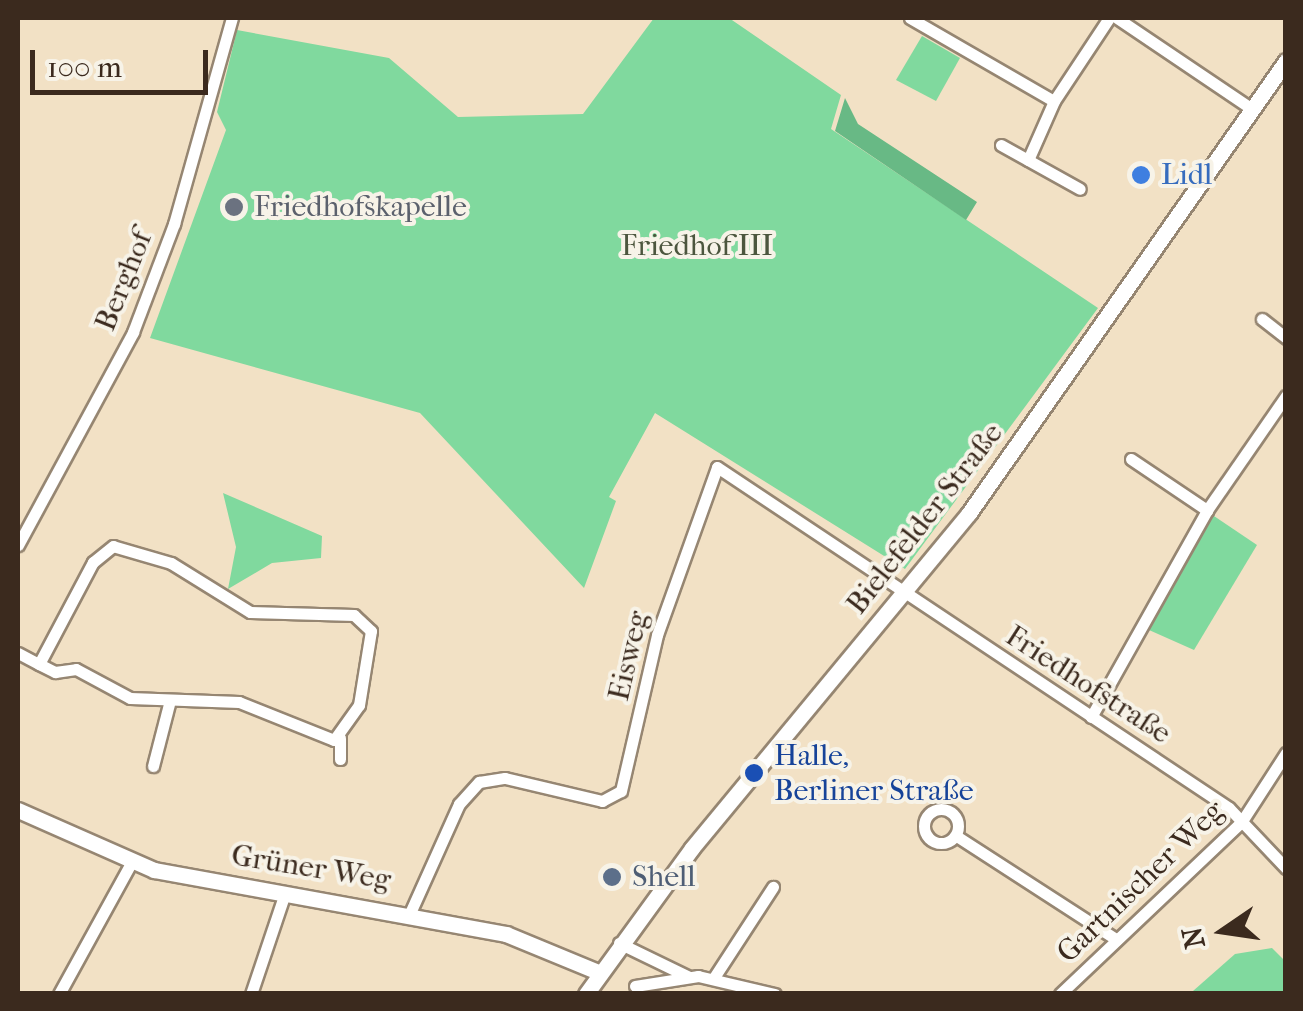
<!DOCTYPE html>
<meta charset="utf-8">
<style>
body{margin:0}
#map{position:relative;width:1303px;height:1011px;overflow:hidden;background:#f2e1c5;font-family:"IM FELL French Canon",serif}
div>[style]{position:absolute}
.green>*{inset:0;background:#80d99e}
.forest>*{inset:0;background:#68b985}
.roads{filter:drop-shadow(2px 0 #968672) drop-shadow(-2px 0 #968672) drop-shadow(0 2px #968672) drop-shadow(0 -2px #968672)}
.street>*{height:11px;margin:-5.5px;padding:0 5.5px;transform-origin:5.5px;border-radius:5.5px;background:#fff}
.street>.ring{margin:-5.5px;padding:0;box-sizing:content-box;background:none;border:11px solid #fff;border-radius:50%}
.secondary>*{height:15px;margin:-7.5px;padding:0 7.5px;transform-origin:7.5px;border-radius:7.5px;background:#fff}
.dots>*{width:28px;height:28px;translate:-50% -50%;box-sizing:border-box;border:5px solid #f7f3e8;border-radius:50%}
span{translate:-50% -50%;white-space:nowrap;text-align:center;line-height:1.15;-webkit-text-stroke:8px #f7f3e8;paint-order:stroke}
.shop-label{font-size:30px;color:#366cbe}
.left{translate:0 -50%;text-align:left}
.worship-label{font-size:30px;color:#5b616d}
.park-label{font-size:30px;color:#4c563e}
.street-label{font-size:30px;color:#3b2a1e}
.transit-label{font-size:30px;color:#164399}
.service-label{font-size:30px;color:#4e5e75}
.frame{position:absolute;inset:0;border:20px solid #3b2a1e;pointer-events:none}
.north{position:absolute;left:1173px;top:881px;width:100px;height:100px;-webkit-text-stroke:8px #f7f3e8;paint-order:stroke;rotate:257deg;font-size:28px;font-weight:700;line-height:40px;text-align:center;color:#3b2a1e}
.north::after{content:'';display:block;margin:auto;width:35px;height:45px;background:#3b2a1e;clip-path:polygon(50% 0,100% 100%,50% 72%,0 100%)}
.scale{position:absolute;left:30px;top:50px;width:178px;height:45px;box-sizing:border-box;border:5px solid #3b2a1e;border-top:0;padding-left:12px;font-size:30px;line-height:35px;white-space:nowrap;color:#3b2a1e;-webkit-text-stroke:8px #f7f3e8;paint-order:stroke}
</style>
<div id="map">
<div class="green">
<i style="clip-path:polygon(654px 18px,729px 18px,841px 95px,831px 129px,1098px 308px,905px 569px,655px 413px,609px 497px,616px 501px,584px 588px,420px 413px,150px 338px,226px 130px,217px 112px,237px 30px,389px 58px,458px 117px,583px 114px)"></i>
<i style="clip-path:polygon(922px 36px,960px 58px,936px 101px,896px 80px)"></i>
<i style="clip-path:polygon(223px 493px,322px 536px,321px 558px,272px 563px,228px 589px,236px 547px)"></i>
<i style="clip-path:polygon(1211px 514px,1257px 545px,1194px 650px,1149px 630px)"></i>
<i style="clip-path:polygon(1272px 948px,1285px 961px,1285px 993px,1193px 991px,1235px 954px)"></i>
</div>
<div class="forest">
<i style="clip-path:polygon(845px 98px,858px 124px,977px 202px,966px 220px,835px 131px)"></i>
</div>
<div class="roads">
<div class="street">
<i style="left:910px;top:18px;width:166px;rotate:30deg"></i>
<i style="left:1117px;top:18px;width:163px;rotate:34deg"></i>
<i style="left:1001px;top:145px;width:90px;rotate:29.1deg"></i>
<i style="left:1028px;top:160px;width:64px;rotate:-66.2deg"></i>
<i style="left:1054px;top:101px;width:100px;rotate:-56.5deg"></i>
<i style="left:1262px;top:319px;width:31px;rotate:38deg"></i>
<i style="left:1131px;top:459px;width:92px;rotate:33.9deg"></i>
<i style="left:18px;top:545px;width:242px;rotate:-61.6deg"></i>
<i style="left:133px;top:332px;width:116px;rotate:-69.2deg"></i>
<i style="left:174px;top:224px;width:214px;rotate:-74.3deg"></i>
<i style="left:18px;top:653px;width:24px;rotate:28deg"></i>
<i style="left:39px;top:664px;width:18px;rotate:27deg"></i>
<i style="left:55px;top:672px;width:21px;rotate:-8deg"></i>
<i style="left:76px;top:669px;width:61px;rotate:28.2deg"></i>
<i style="left:130px;top:698px;width:109px;rotate:2.1deg"></i>
<i style="left:239px;top:702px;width:102px;rotate:21.8deg"></i>
<i style="left:334px;top:740px;width:43px;rotate:-54.5deg"></i>
<i style="left:359px;top:705px;width:75px;rotate:-80.8deg"></i>
<i style="left:371px;top:631px;width:23px;rotate:-137deg"></i>
<i style="left:354px;top:615px;width:104px;rotate:-178.3deg"></i>
<i style="left:250px;top:612px;width:93px;rotate:-148.2deg"></i>
<i style="left:171px;top:563px;width:60px;rotate:-163.7deg"></i>
<i style="left:113px;top:546px;width:26px;rotate:141deg"></i>
<i style="left:93px;top:562px;width:115px;rotate:117.9deg"></i>
<i style="left:1091px;top:717px;width:237px;rotate:-60.7deg"></i>
<i style="left:1207px;top:510px;width:139px;rotate:-55.3deg"></i>
<i style="left:340px;top:738px;width:21px;rotate:90deg"></i>
<i style="left:153px;top:766px;width:64px;rotate:-75.5deg"></i>
<i class="ring" style="left:924px;top:809px;width:23px;height:23px"></i>
<i style="left:958px;top:837px;width:189px;rotate:32.9deg"></i>
<i style="left:410px;top:913px;width:120px;rotate:-65.8deg"></i>
<i style="left:459px;top:804px;width:30px;rotate:-48deg"></i>
<i style="left:479px;top:782px;width:26px;rotate:-9deg"></i>
<i style="left:505px;top:778px;width:100px;rotate:13.3deg"></i>
<i style="left:602px;top:801px;width:21px;rotate:-28deg"></i>
<i style="left:621px;top:791px;width:160px;rotate:-77deg"></i>
<i style="left:657px;top:635px;width:178px;rotate:-70.3deg"></i>
<i style="left:717px;top:467px;width:615px;rotate:33.66deg"></i>
<i style="left:1229px;top:808px;width:83px;rotate:46.5deg"></i>
<i style="left:619px;top:943px;width:78px;rotate:25.9deg"></i>
<i style="left:713px;top:979px;width:110px;rotate:-56.9deg"></i>
<i style="left:635px;top:986px;width:64px;rotate:-9deg"></i>
<i style="left:698px;top:976px;width:79px;rotate:13.2deg"></i>
<i style="left:59px;top:994px;width:152px;rotate:-61.2deg"></i>
<i style="left:251px;top:994px;width:107px;rotate:-71.4deg"></i>
<i style="left:1060px;top:994px;width:251px;rotate:-43.5deg"></i>
<i style="left:1242px;top:821px;width:81px;rotate:-57.1deg"></i>
</div>
<div class="secondary">
<i style="left:18px;top:810px;width:149px;rotate:23.8deg"></i>
<i style="left:154px;top:870px;width:358px;rotate:10.3deg"></i>
<i style="left:506px;top:934px;width:100px;rotate:22.4deg"></i>
<i style="left:586px;top:994px;width:180px;rotate:-54deg"></i>
<i style="left:692px;top:848px;width:435px;rotate:-50.4deg"></i>
<i style="left:969px;top:513px;width:552px;rotate:-54.96deg"></i>
</div>
</div>
<div class="dots">
<i style="left:1141px;top:175px;background:#3f7fe0"></i>
<i style="left:234px;top:207px;background:#6b7280"></i>
<i style="left:754px;top:773px;background:#1a4fb4"></i>
<i style="left:612px;top:877px;background:#5c6f8a"></i>
</div>
<div class="shop-label">
<span class="left" style="left:1161px;top:175px">Lidl</span>
</div>
<div class="worship-label">
<span class="left" style="left:254px;top:207px">Friedhofskapelle</span>
</div>
<div class="park-label">
<span style="left:697px;top:246px">Friedhof III</span>
</div>
<div class="street-label">
<span style="left:124px;top:281px;rotate:-68deg">Berghof</span>
<span style="left:925px;top:519px;rotate:-52deg">Bielefelder Straße</span>
<span style="left:629px;top:656px;rotate:-77deg">Eisweg</span>
<span style="left:1088px;top:685px;rotate:33deg">Friedhofstraße</span>
<span style="left:311px;top:868px;rotate:9deg">Grüner Weg</span>
<span style="left:1141px;top:882px;rotate:-44deg">Gartnischer Weg</span>
</div>
<div class="transit-label">
<span class="left" style="left:774px;top:773px">Halle,<br>Berliner Straße</span>
</div>
<div class="service-label">
<span class="left" style="left:632px;top:877px">Shell</span>
</div>
<div class="frame"></div>
<div class="north">N</div>
<div class="scale">100 m</div>
</div>
